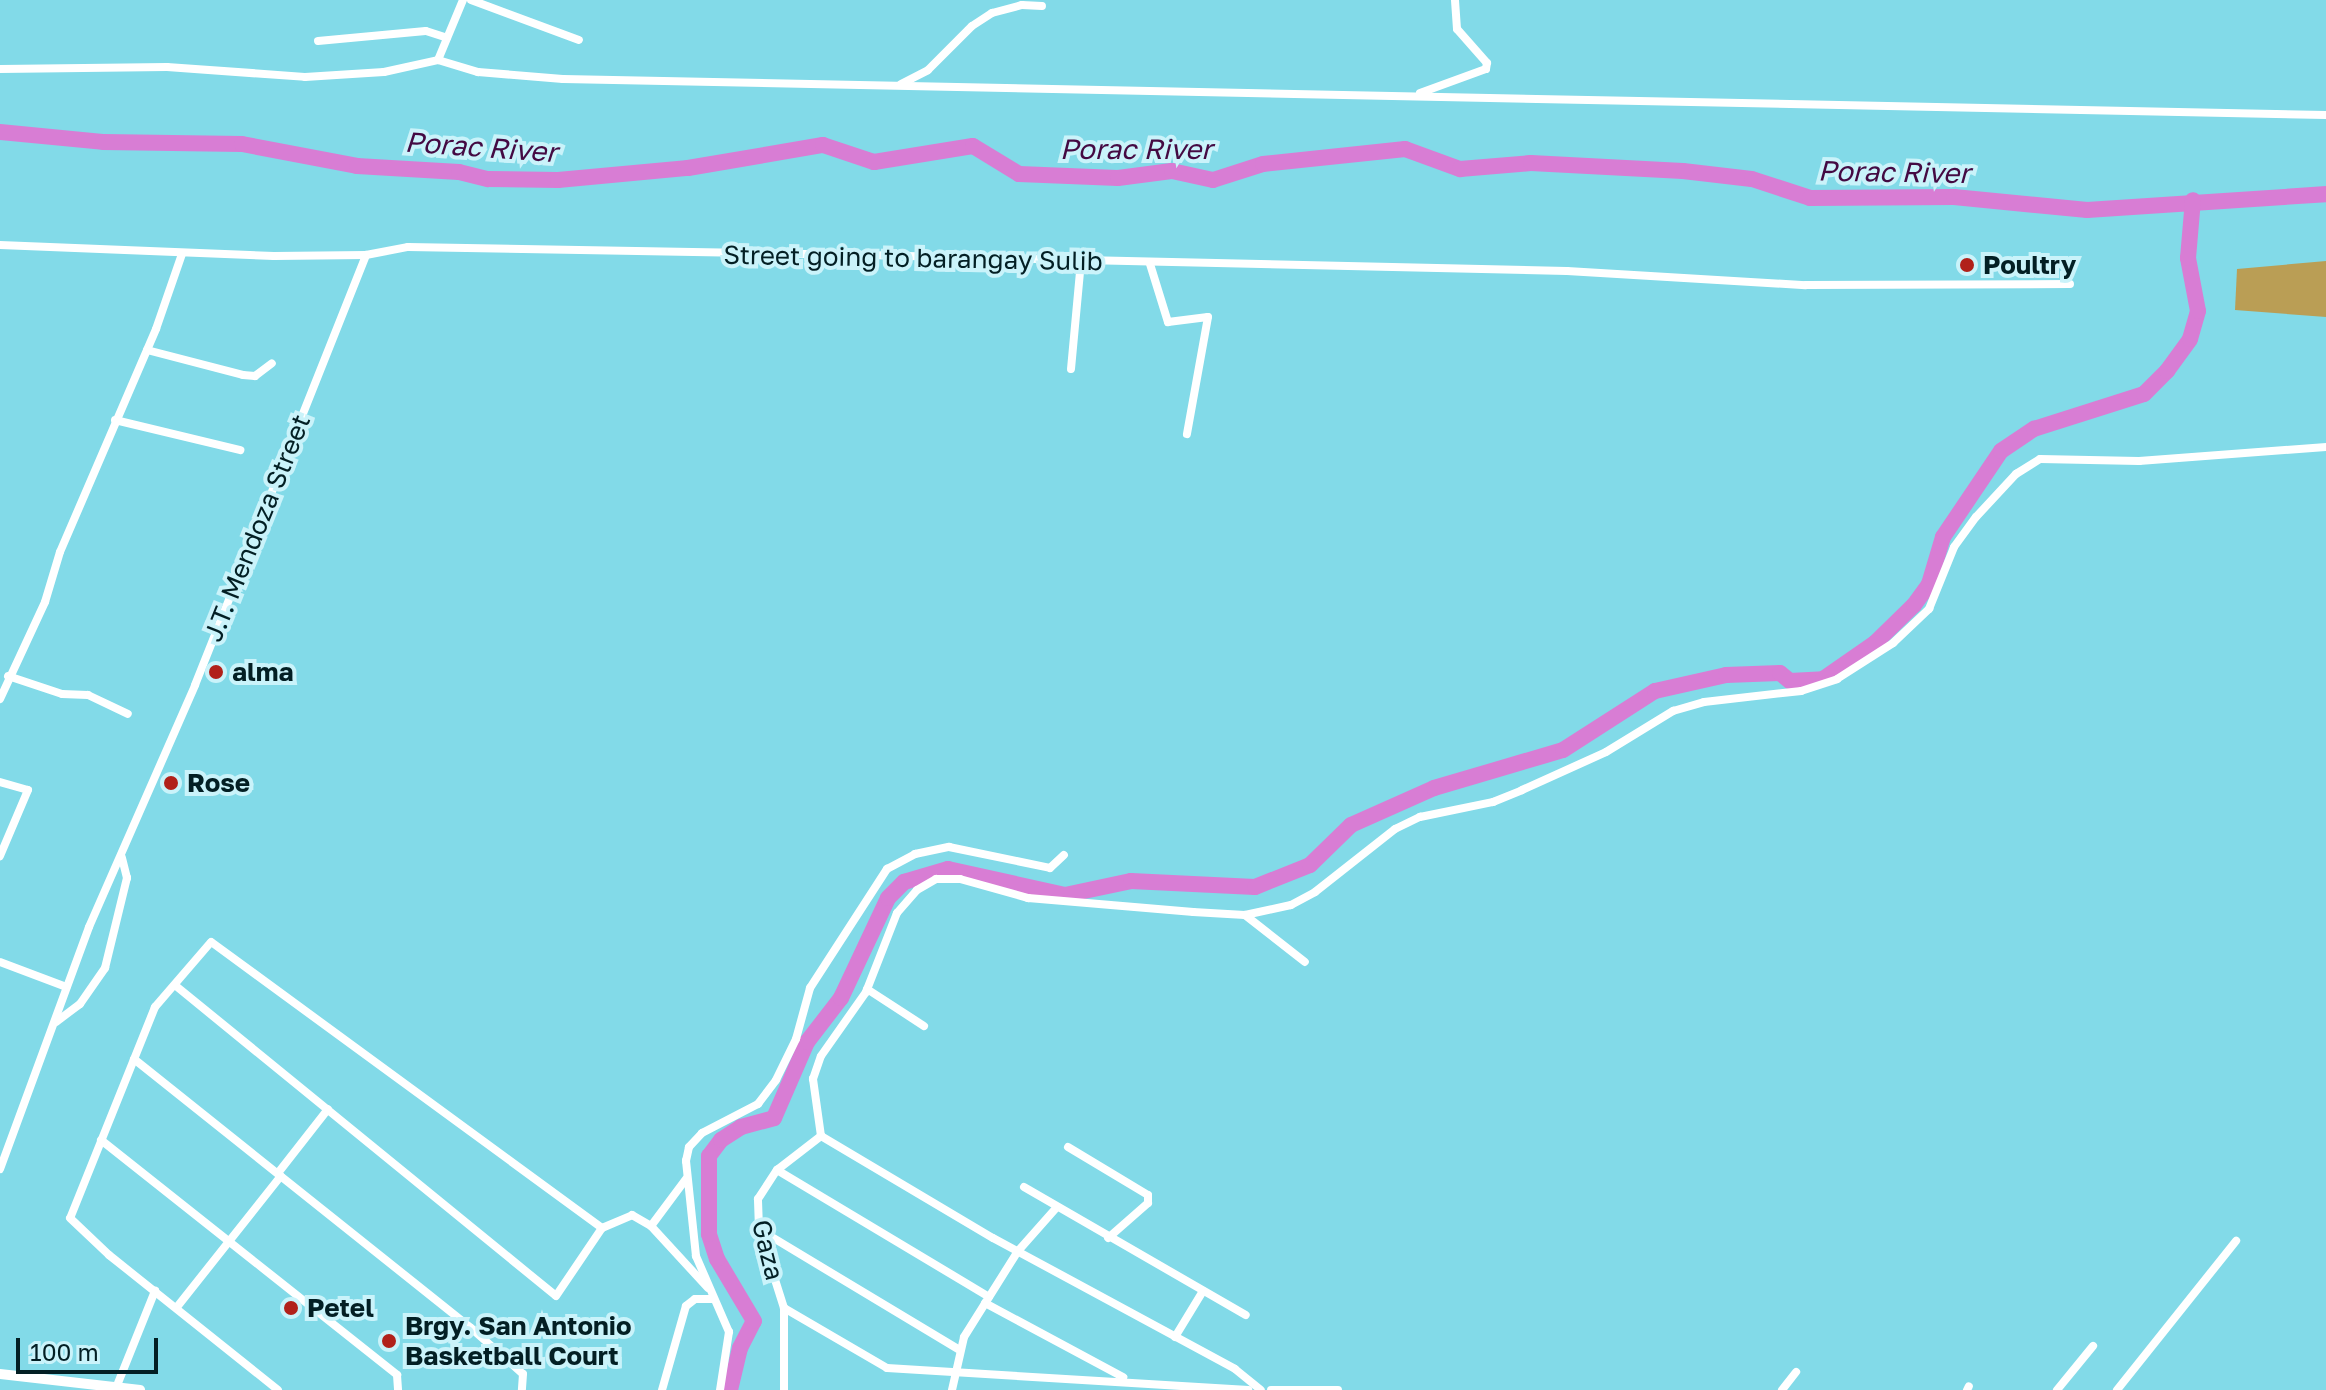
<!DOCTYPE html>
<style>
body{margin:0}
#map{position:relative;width:2326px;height:1390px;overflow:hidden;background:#82dae8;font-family:"Golos Text",sans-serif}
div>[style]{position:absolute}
.green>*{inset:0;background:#ba9e55}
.river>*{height:16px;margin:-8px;padding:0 8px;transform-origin:8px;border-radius:8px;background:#d87dd4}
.minor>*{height:8px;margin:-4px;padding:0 4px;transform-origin:4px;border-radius:4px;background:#fff}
.tertiary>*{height:10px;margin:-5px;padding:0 5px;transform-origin:5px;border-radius:5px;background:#fff}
.dots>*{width:22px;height:22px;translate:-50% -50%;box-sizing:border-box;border:4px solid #caf3fa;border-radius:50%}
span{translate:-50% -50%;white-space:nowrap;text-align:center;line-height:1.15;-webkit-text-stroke:8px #caf3fa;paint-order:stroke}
.street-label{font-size:26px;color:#031f24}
.poi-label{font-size:26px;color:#031f24;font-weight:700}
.left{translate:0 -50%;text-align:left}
.water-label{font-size:28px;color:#440a43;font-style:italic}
.scale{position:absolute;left:16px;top:1338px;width:142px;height:36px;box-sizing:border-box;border:4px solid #031f24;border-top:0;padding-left:10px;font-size:24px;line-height:28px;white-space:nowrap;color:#031f24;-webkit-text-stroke:6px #caf3fa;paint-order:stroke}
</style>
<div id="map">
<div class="green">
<i style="clip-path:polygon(2326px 261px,2326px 317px,2235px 310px,2237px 269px)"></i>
</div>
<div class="river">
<i style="left:0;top:132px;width:103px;rotate:5.5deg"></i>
<i style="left:103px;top:142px;width:139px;rotate:0.8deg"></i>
<i style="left:242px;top:144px;width:117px;rotate:10.8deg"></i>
<i style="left:357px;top:166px;width:102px;rotate:3.4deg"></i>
<i style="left:459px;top:172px;width:30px;rotate:14deg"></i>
<i style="left:488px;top:179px;width:70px;rotate:0.8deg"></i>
<i style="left:558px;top:180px;width:131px;rotate:-5.3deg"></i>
<i style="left:688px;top:168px;width:137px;rotate:-9.7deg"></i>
<i style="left:823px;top:145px;width:54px;rotate:18.4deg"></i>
<i style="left:874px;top:162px;width:100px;rotate:-9.2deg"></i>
<i style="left:973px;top:146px;width:54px;rotate:31.3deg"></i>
<i style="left:1019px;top:174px;width:99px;rotate:2.3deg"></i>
<i style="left:1118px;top:178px;width:54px;rotate:-7.4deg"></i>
<i style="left:1172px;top:171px;width:42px;rotate:12.4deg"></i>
<i style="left:1213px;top:180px;width:52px;rotate:-17.7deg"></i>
<i style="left:1263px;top:164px;width:143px;rotate:-6deg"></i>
<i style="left:1405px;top:149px;width:59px;rotate:20deg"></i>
<i style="left:1460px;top:169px;width:71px;rotate:-4.8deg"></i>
<i style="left:1531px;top:163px;width:152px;rotate:3deg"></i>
<i style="left:1683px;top:171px;width:69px;rotate:6.6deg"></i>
<i style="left:1752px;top:179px;width:61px;rotate:18.1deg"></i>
<i style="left:1810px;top:198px;width:144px;rotate:-0.4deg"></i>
<i style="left:1954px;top:197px;width:134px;rotate:5.6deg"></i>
<i style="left:2087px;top:210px;width:240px;rotate:-3.8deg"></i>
<i style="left:730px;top:1390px;width:43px;rotate:-76.6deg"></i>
<i style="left:740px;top:1348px;width:30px;rotate:-63deg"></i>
<i style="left:754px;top:1321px;width:72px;rotate:-120.8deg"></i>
<i style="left:717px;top:1259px;width:26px;rotate:-108deg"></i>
<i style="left:709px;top:1234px;width:78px;rotate:-90deg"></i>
<i style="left:709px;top:1156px;width:20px;rotate:-53deg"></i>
<i style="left:721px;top:1140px;width:24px;rotate:-33deg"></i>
<i style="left:741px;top:1127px;width:34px;rotate:-15deg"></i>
<i style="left:774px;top:1118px;width:83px;rotate:-66.5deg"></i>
<i style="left:807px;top:1042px;width:56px;rotate:-52.3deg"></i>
<i style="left:841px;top:998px;width:110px;rotate:-64.8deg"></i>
<i style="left:888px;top:898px;width:23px;rotate:-45deg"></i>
<i style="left:904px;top:882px;width:46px;rotate:-16.5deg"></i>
<i style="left:948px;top:869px;width:120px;rotate:12.5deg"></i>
<i style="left:1065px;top:895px;width:67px;rotate:-12deg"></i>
<i style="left:1131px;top:881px;width:124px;rotate:2.8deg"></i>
<i style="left:1255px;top:887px;width:59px;rotate:-21.8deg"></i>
<i style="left:1310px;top:865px;width:57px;rotate:-44.3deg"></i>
<i style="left:1351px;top:825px;width:91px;rotate:-24deg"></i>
<i style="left:1434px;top:788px;width:134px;rotate:-16.4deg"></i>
<i style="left:1563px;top:750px;width:109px;rotate:-32.7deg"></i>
<i style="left:1655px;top:691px;width:73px;rotate:-12.7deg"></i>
<i style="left:1726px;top:675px;width:54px;rotate:-2.1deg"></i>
<i style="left:1780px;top:673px;width:13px;rotate:39deg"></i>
<i style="left:1790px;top:681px;width:33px;rotate:-3deg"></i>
<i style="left:1823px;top:679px;width:63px;rotate:-34.7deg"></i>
<i style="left:1875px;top:643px;width:54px;rotate:-44.3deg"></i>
<i style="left:1914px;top:605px;width:26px;rotate:-54deg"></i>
<i style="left:1929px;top:584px;width:49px;rotate:-73.4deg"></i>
<i style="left:1943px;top:537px;width:104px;rotate:-56deg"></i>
<i style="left:2001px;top:451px;width:40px;rotate:-34deg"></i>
<i style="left:2034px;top:429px;width:115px;rotate:-17.7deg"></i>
<i style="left:2144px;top:394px;width:33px;rotate:-45deg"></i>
<i style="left:2167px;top:371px;width:39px;rotate:-54deg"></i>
<i style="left:2190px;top:339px;width:29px;rotate:-74deg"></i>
<i style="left:2198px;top:311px;width:54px;rotate:-100.7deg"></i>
<i style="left:2188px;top:258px;width:58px;rotate:-85.1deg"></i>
</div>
<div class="minor">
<i style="left:471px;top:0;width:115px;rotate:20.3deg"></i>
<i style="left:318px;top:41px;width:108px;rotate:-5.3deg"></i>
<i style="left:426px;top:31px;width:22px;rotate:18deg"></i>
<i style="left:438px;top:60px;width:65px;rotate:-67.4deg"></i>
<i style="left:0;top:69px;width:167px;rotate:-0.7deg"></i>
<i style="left:167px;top:67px;width:138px;rotate:4.1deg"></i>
<i style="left:305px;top:77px;width:79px;rotate:-3.6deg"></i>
<i style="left:384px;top:72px;width:55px;rotate:-12.5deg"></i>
<i style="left:438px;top:60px;width:42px;rotate:16.7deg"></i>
<i style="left:478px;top:72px;width:85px;rotate:4.7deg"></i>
<i style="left:563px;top:79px;width:1763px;rotate:1.17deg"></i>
<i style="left:901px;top:84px;width:30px;rotate:-27deg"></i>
<i style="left:928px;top:70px;width:62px;rotate:-45deg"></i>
<i style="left:972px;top:26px;width:24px;rotate:-33deg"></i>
<i style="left:992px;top:13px;width:31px;rotate:-15deg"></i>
<i style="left:1022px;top:5px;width:20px;rotate:3deg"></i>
<i style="left:1420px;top:93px;width:70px;rotate:-20deg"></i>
<i style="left:1486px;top:69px;width:6px;rotate:-81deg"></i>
<i style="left:1487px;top:63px;width:45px;rotate:-131.4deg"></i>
<i style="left:1457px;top:29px;width:29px;rotate:-94deg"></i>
<i style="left:0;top:245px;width:274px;rotate:2.3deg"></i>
<i style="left:274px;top:256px;width:92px;rotate:-0.6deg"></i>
<i style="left:366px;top:255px;width:43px;rotate:-10.8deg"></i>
<i style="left:408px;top:247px;width:498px;rotate:1deg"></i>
<i style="left:906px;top:256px;width:661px;rotate:1.3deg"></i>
<i style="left:1567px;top:271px;width:239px;rotate:3.4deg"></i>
<i style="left:1806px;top:285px;width:264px;rotate:-0.2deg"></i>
<i style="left:1150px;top:264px;width:61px;rotate:72.8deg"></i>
<i style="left:1168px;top:322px;width:40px;rotate:-7.1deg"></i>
<i style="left:1208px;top:317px;width:119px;rotate:100.2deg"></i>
<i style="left:147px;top:350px;width:99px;rotate:14.6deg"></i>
<i style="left:243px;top:375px;width:12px;rotate:5deg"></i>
<i style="left:255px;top:376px;width:21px;rotate:-37deg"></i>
<i style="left:1071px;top:369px;width:107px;rotate:-84.7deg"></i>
<i style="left:115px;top:420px;width:129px;rotate:13.5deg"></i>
<i style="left:8px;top:676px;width:57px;rotate:18.4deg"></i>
<i style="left:62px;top:694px;width:26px;rotate:2deg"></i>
<i style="left:88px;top:695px;width:44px;rotate:25.4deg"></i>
<i style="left:0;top:699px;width:107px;rotate:-65.1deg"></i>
<i style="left:45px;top:602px;width:52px;rotate:-73.3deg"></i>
<i style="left:60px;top:552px;width:243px;rotate:-66.7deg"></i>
<i style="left:156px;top:329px;width:79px;rotate:-70.9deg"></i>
<i style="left:0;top:782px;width:29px;rotate:16deg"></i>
<i style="left:28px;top:790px;width:72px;rotate:113deg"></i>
<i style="left:1245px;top:915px;width:76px;rotate:38.1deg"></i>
<i style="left:0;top:962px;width:71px;rotate:20.7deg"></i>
<i style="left:176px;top:986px;width:490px;rotate:39.2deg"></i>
<i style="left:556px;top:1296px;width:82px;rotate:-55.9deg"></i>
<i style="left:602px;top:1228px;width:484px;rotate:-143.8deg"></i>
<i style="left:211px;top:942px;width:86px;rotate:130.7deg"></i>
<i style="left:155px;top:1007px;width:227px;rotate:111.9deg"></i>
<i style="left:70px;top:1218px;width:54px;rotate:43.5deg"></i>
<i style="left:109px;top:1255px;width:216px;rotate:38.6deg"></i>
<i style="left:867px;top:989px;width:68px;rotate:33deg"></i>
<i style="left:56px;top:1022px;width:30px;rotate:-37deg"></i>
<i style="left:80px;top:1004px;width:44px;rotate:-55.2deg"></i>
<i style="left:105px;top:968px;width:93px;rotate:-76.3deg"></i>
<i style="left:127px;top:878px;width:21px;rotate:-104deg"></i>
<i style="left:134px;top:1059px;width:431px;rotate:38.6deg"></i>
<i style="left:471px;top:1328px;width:69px;rotate:41.5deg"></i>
<i style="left:523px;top:1374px;width:16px;rotate:94deg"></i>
<i style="left:821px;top:1136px;width:58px;rotate:-98deg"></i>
<i style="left:813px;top:1079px;width:24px;rotate:-71deg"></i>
<i style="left:821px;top:1056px;width:78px;rotate:-54.9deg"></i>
<i style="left:866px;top:992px;width:85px;rotate:-68.6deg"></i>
<i style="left:897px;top:913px;width:30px;rotate:-49deg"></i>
<i style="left:917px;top:890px;width:22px;rotate:-30deg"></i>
<i style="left:936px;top:879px;width:24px"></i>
<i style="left:960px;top:879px;width:71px;rotate:15.6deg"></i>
<i style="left:1028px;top:898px;width:166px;rotate:4.8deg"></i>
<i style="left:1193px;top:912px;width:52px;rotate:3.3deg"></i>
<i style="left:1245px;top:915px;width:47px;rotate:-12.3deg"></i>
<i style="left:1291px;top:905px;width:27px;rotate:-28deg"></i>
<i style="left:1315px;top:892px;width:102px;rotate:-38.2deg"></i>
<i style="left:1395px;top:829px;width:28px;rotate:-26deg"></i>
<i style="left:1420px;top:817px;width:75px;rotate:-11.6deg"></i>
<i style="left:1493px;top:802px;width:31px;rotate:-22deg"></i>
<i style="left:1522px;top:790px;width:92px;rotate:-24.3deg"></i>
<i style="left:1606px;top:752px;width:79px;rotate:-31.5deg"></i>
<i style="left:1673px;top:711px;width:32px;rotate:-16deg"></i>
<i style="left:1704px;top:702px;width:98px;rotate:-6.5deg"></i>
<i style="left:1801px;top:691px;width:38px;rotate:-18deg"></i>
<i style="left:1837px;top:679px;width:67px;rotate:-32.7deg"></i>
<i style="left:1893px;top:643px;width:50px;rotate:-43.4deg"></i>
<i style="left:1929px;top:609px;width:67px;rotate:-68deg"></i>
<i style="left:1954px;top:547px;width:37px;rotate:-54deg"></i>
<i style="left:1976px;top:517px;width:59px;rotate:-47.1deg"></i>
<i style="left:2016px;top:474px;width:28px;rotate:-32deg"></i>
<i style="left:2040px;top:459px;width:99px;rotate:1.2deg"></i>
<i style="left:2139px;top:461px;width:188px;rotate:-4.3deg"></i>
<i style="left:821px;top:1136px;width:200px;rotate:30.7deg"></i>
<i style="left:993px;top:1238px;width:275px;rotate:28.4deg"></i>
<i style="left:1235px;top:1369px;width:33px;rotate:39deg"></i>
<i style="left:101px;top:1140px;width:378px;rotate:38.4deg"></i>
<i style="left:397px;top:1375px;width:15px;rotate:86deg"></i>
<i style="left:1068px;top:1147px;width:93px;rotate:31deg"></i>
<i style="left:1148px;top:1195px;width:8px;rotate:90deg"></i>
<i style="left:1148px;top:1203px;width:53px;rotate:138.8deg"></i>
<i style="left:0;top:1169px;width:258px;rotate:-69.8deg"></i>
<i style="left:89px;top:927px;width:264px;rotate:-66.3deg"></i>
<i style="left:195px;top:685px;width:463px;rotate:-68.3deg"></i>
<i style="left:777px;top:1170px;width:247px;rotate:30.9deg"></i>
<i style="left:278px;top:1173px;width:81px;rotate:-52deg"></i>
<i style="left:1024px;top:1187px;width:256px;rotate:30deg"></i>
<i style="left:651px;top:1226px;width:59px;rotate:-53.3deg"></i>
<i style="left:602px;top:1228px;width:33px;rotate:-23deg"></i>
<i style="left:632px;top:1215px;width:22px;rotate:30deg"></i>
<i style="left:651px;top:1226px;width:84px;rotate:47.4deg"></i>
<i style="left:760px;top:1230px;width:231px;rotate:31deg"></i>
<i style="left:985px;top:1303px;width:157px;rotate:28.2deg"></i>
<i style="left:177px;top:1307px;width:167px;rotate:-51.6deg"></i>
<i style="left:784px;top:1308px;width:119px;rotate:30.2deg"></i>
<i style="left:887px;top:1368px;width:362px;rotate:3.5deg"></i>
<i style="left:1175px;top:1337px;width:54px;rotate:-58.7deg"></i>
<i style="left:116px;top:1388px;width:105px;rotate:-68.1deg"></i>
<i style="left:662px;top:1390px;width:87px;rotate:-74.1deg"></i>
<i style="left:686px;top:1306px;width:11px;rotate:-38deg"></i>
<i style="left:695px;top:1299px;width:18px"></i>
<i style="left:720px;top:1390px;width:59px;rotate:-81.2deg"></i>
<i style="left:729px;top:1332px;width:83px;rotate:-113.5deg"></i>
<i style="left:696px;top:1256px;width:96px;rotate:-96deg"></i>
<i style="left:686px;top:1161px;width:14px;rotate:-78deg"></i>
<i style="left:689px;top:1147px;width:19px;rotate:-47deg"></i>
<i style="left:702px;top:1133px;width:63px;rotate:-27.4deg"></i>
<i style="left:758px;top:1104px;width:30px;rotate:-53deg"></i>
<i style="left:776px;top:1080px;width:46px;rotate:-64deg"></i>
<i style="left:796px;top:1039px;width:53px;rotate:-74.6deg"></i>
<i style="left:810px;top:988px;width:142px;rotate:-57.1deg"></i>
<i style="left:887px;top:869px;width:32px;rotate:-28deg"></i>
<i style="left:915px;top:854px;width:35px;rotate:-12deg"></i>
<i style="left:949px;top:847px;width:103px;rotate:11.7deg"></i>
<i style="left:1050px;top:868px;width:19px;rotate:-43deg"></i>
<i style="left:784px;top:1390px;width:82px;rotate:-90deg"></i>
<i style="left:784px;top:1308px;width:83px;rotate:-107.6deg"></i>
<i style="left:759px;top:1229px;width:30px;rotate:-92deg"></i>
<i style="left:758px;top:1199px;width:35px;rotate:-57deg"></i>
<i style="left:777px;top:1170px;width:56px;rotate:-37.7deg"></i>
<i style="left:952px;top:1390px;width:54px;rotate:-77.2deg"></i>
<i style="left:964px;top:1337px;width:102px;rotate:-57.9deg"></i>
<i style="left:1018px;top:1251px;width:57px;rotate:-48.5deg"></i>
<i style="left:1271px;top:1390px;width:67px"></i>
<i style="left:1782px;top:1390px;width:23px;rotate:-52deg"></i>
<i style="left:1967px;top:1390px;width:4px;rotate:-63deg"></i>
<i style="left:2057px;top:1390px;width:57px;rotate:-50.7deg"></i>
<i style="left:2117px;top:1390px;width:191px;rotate:-51.4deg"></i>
</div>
<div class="tertiary">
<i style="left:0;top:1374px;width:141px;rotate:6.5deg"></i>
</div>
<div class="dots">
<i style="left:1967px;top:265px;background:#b1211a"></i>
<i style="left:216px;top:672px;background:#b1211a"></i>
<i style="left:171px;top:783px;background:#b1211a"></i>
<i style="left:291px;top:1308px;background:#b1211a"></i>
<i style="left:389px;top:1341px;background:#b1211a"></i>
</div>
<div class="street-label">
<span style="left:913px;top:258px;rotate:1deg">Street going to barangay Sulib</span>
<span style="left:257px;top:528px;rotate:-68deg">J.T. Mendoza Street</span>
<span style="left:768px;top:1250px;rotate:76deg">Gaza</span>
</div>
<div class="poi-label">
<span class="left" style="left:1983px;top:265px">Poultry</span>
<span class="left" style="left:232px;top:672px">alma</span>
<span class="left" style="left:187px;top:783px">Rose</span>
<span class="left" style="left:307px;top:1308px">Petel</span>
<span class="left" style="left:405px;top:1341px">Brgy. San Antonio<br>Basketball Court</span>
</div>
<div class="water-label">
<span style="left:481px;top:147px;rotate:4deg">Porac River</span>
<span style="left:1136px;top:149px">Porac River</span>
<span style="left:1894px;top:172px;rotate:1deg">Porac River</span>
</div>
<div class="scale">100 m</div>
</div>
